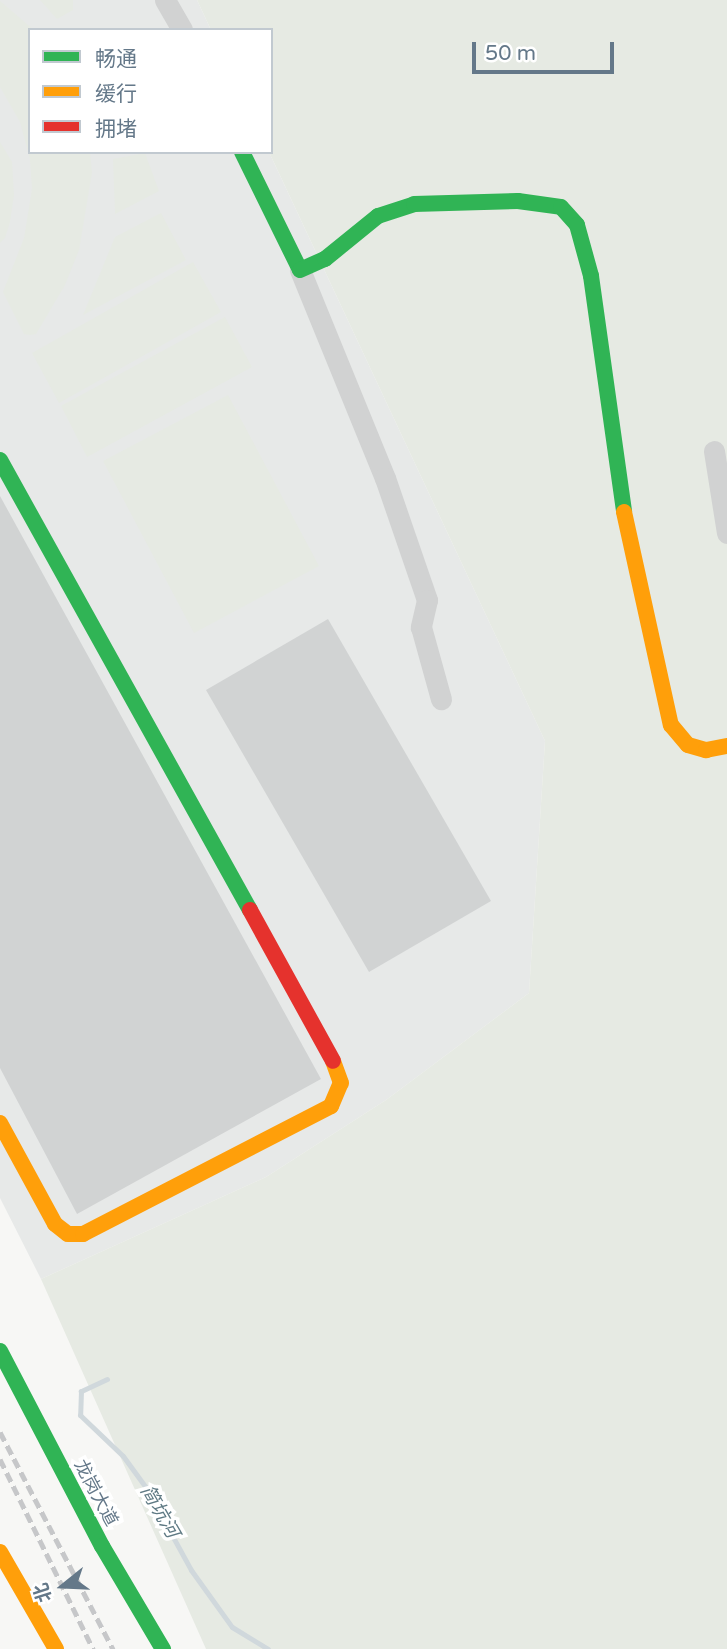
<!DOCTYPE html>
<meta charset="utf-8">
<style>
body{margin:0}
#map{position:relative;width:727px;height:1649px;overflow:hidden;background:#f7f7f5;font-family:"Varela Round","Noto Sans SC",sans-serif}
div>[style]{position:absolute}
.built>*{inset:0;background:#e7e9e8}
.green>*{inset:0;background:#e6eae3}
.stream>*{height:5px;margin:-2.5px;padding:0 2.5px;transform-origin:2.5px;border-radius:2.5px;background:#d0d8dc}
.building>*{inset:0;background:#d1d3d3}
.street>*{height:21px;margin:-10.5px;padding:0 10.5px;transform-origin:10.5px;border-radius:10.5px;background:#d1d2d2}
.fast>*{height:16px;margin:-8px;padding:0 8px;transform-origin:8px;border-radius:8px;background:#30b455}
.slow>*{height:16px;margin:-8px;padding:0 8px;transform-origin:8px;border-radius:8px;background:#ff9f0a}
.jam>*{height:16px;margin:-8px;padding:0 8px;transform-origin:8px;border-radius:8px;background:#e5322d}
.rail>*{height:5px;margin-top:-2.5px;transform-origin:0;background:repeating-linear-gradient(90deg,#c6c7c9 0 10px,transparent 0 15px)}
span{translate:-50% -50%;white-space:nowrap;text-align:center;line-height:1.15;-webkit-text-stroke:7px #fff;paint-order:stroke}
.street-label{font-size:18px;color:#647889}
.water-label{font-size:19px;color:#5f7a84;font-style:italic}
.legend{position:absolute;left:28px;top:28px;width:245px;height:126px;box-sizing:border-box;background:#fff;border:2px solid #c1c9d0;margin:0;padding:9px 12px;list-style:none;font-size:21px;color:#647889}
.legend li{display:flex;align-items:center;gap:14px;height:35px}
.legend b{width:35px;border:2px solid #c1c9d0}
.north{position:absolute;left:28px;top:1551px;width:70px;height:70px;-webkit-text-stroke:5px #fff;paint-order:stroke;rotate:252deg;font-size:19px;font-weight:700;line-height:28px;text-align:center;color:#647889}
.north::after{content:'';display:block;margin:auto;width:24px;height:32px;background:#647889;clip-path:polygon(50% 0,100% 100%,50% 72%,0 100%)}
.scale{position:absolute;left:472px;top:42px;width:142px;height:32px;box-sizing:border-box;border:4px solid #647889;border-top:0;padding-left:9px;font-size:21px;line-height:24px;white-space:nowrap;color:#647889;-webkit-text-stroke:5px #fff;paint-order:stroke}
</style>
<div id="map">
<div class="built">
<i style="clip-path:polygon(0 0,197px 0,211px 30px,30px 30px,30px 152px,269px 152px,545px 741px,529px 993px,386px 1100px,266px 1177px,41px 1279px,0 1198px)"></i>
</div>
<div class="green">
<i style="clip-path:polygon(40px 0,73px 0,73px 10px,57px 19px)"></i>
<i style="clip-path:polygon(197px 0,727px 0,727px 1649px,206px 1649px,41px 1279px,266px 1177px,386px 1100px,529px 993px,545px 741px,269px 152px,271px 152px,271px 30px,211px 30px)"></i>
<i style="clip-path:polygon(0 1px,34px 30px,30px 30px,30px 152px,90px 152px,92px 172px,79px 250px,65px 285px,36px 334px,30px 335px,24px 334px,3px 292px,24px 238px,32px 189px,30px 159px,20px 122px,0 87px)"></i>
<i style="clip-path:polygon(0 142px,12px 162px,14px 195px,10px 222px,5px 238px,0 243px)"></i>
<i style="clip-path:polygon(145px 153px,159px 191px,115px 214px,113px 159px)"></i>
<i style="clip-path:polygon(161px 213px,186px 260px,83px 315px,115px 237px)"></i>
<i style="clip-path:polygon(193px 262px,221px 312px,59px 403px,32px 353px)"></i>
<i style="clip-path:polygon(225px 317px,252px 367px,87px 457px,61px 406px)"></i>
<i style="clip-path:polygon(228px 395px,319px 566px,194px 633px,103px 461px)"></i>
</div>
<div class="stream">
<i style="left:107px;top:1379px;width:29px;rotate:155deg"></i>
<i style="left:81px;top:1391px;width:24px;rotate:92deg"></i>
<i style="left:80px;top:1415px;width:59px;rotate:43.6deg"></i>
<i style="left:123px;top:1456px;width:39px;rotate:54deg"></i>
<i style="left:146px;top:1488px;width:94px;rotate:61.2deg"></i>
<i style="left:191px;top:1570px;width:70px;rotate:54.3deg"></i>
<i style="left:232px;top:1627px;width:42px;rotate:31.4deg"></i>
</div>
<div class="building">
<i style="clip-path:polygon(0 496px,321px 1079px,77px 1214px,0 1068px)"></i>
<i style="clip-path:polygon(328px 619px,491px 901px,369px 972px,206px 690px)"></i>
</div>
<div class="street">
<i style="left:165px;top:0;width:34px;rotate:60deg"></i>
<i style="left:300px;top:270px;width:225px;rotate:67.8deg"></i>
<i style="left:385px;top:478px;width:129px;rotate:71deg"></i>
<i style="left:427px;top:600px;width:28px;rotate:103deg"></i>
<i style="left:421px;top:627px;width:75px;rotate:74.5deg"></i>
<i style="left:714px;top:451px;width:83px;rotate:81deg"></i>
</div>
<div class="fast">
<i style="left:242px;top:152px;width:131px;rotate:63.8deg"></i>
<i style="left:300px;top:270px;width:27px;rotate:-24deg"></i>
<i style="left:325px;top:259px;width:68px;rotate:-39.1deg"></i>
<i style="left:378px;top:216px;width:38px;rotate:-18deg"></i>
<i style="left:414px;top:204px;width:104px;rotate:-1.7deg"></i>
<i style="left:518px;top:201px;width:43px;rotate:7.9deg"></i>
<i style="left:561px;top:207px;width:24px;rotate:48deg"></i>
<i style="left:577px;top:225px;width:53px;rotate:74.6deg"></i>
<i style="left:591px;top:276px;width:238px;rotate:82deg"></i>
<i style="left:0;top:460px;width:515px;rotate:60.95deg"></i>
<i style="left:0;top:1351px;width:220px;rotate:62.4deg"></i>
<i style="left:102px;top:1546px;width:120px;rotate:59.4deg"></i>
</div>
<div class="slow">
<i style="left:624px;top:512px;width:218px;rotate:77.6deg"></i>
<i style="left:671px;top:725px;width:26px;rotate:50deg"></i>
<i style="left:688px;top:745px;width:19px;rotate:16deg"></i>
<i style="left:706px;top:750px;width:21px;rotate:-11deg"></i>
<i style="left:0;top:1123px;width:115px;rotate:61.4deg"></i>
<i style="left:55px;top:1224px;width:16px;rotate:38deg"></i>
<i style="left:68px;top:1234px;width:15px"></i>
<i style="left:83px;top:1234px;width:279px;rotate:-27.3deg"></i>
<i style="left:331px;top:1106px;width:25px;rotate:-67deg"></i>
<i style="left:341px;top:1083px;width:23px;rotate:-110deg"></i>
<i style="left:0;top:1552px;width:112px;rotate:60deg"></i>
</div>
<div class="jam">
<i style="left:250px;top:910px;width:172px;rotate:61.2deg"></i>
</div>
<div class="rail">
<i style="left:0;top:1432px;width:245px;rotate:62.5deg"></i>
<i style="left:0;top:1459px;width:212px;rotate:63.9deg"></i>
</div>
<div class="street-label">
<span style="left:96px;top:1493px;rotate:62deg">龙岗大道</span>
</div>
<div class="water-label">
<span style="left:159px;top:1512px;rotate:60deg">简坑河</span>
</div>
<ul class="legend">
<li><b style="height:9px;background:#30b455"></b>畅通</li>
<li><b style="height:9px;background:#ff9f0a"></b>缓行</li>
<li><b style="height:9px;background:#e5322d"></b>拥堵</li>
</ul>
<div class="north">北</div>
<div class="scale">50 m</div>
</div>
